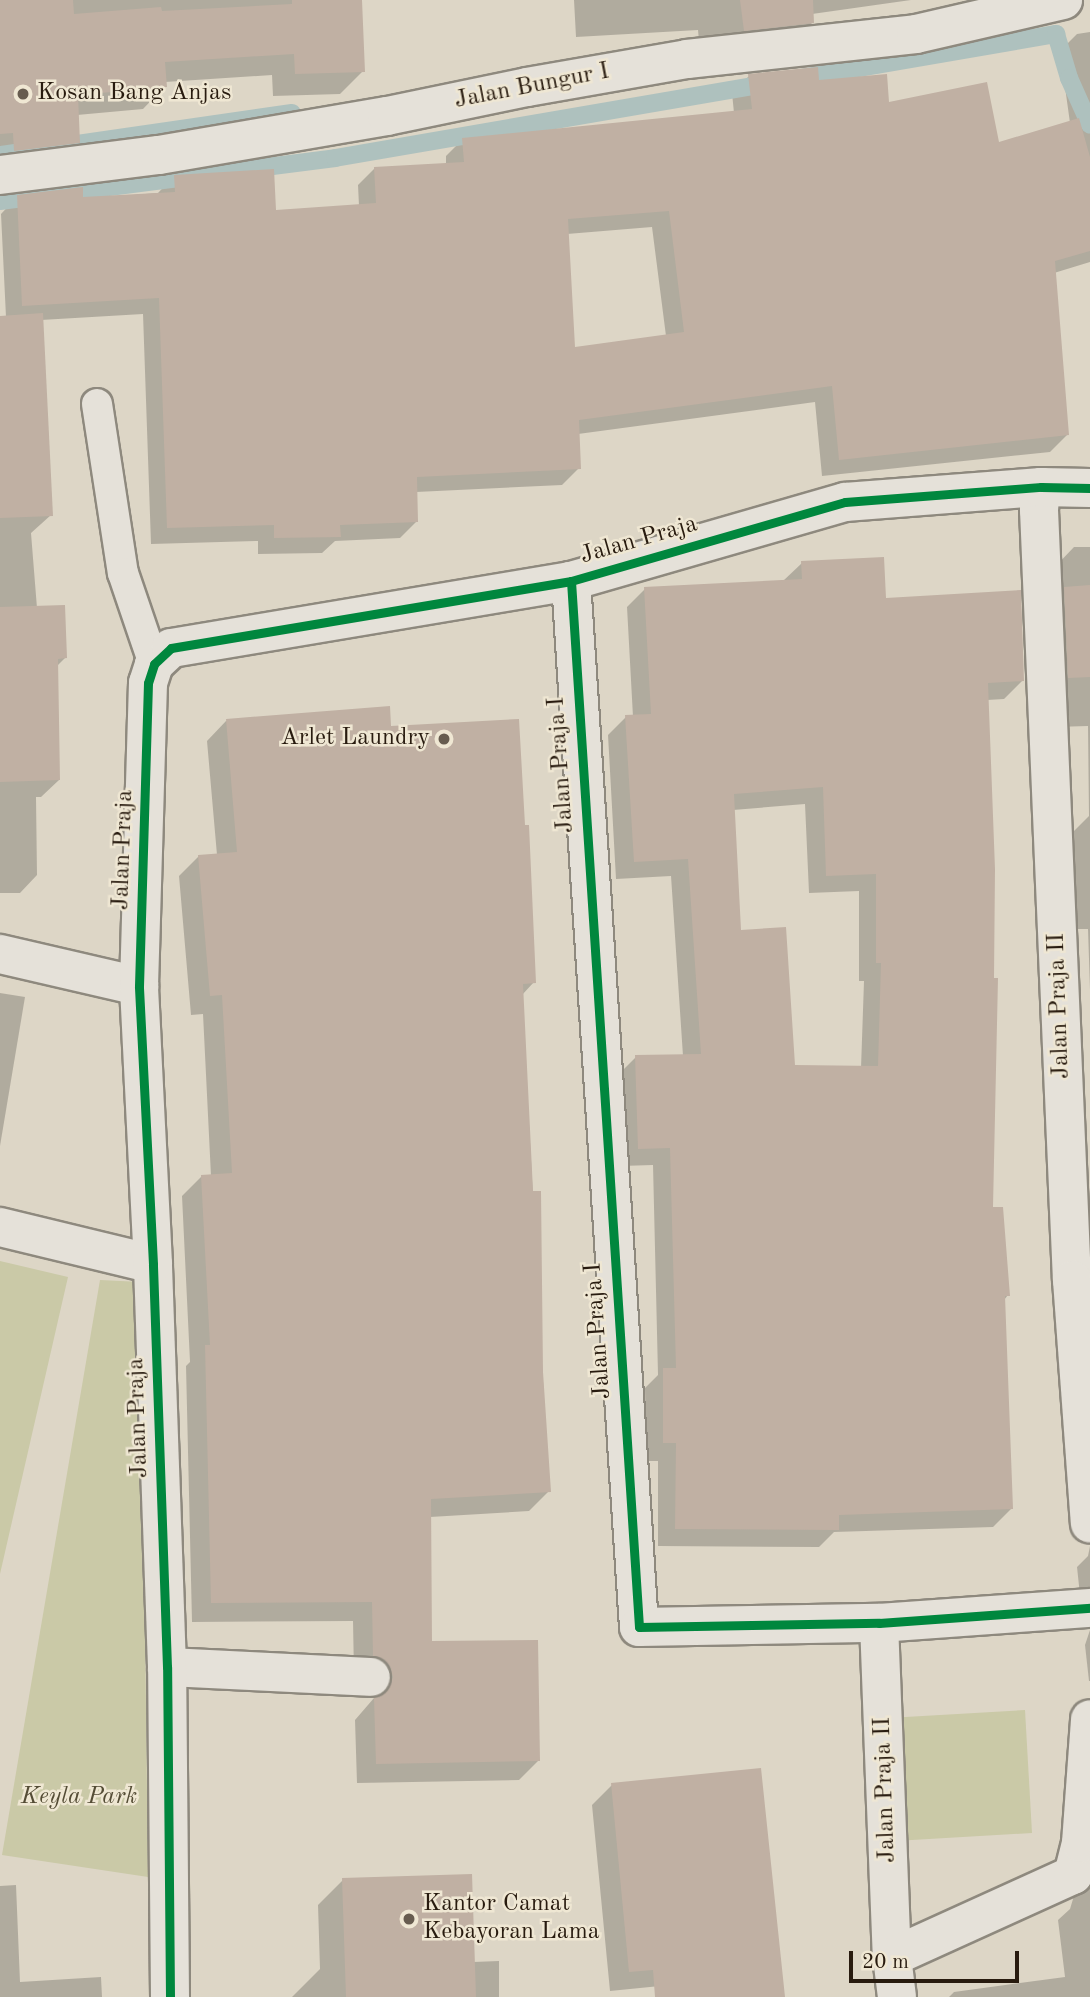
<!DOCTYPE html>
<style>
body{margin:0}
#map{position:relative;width:1090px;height:1997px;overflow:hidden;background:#ddd6c6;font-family:"Old Standard TT",serif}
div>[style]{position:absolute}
.green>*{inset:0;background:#cac9a7}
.shadow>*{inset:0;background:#0003}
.stream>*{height:18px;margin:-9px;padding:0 9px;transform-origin:9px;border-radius:9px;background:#aec1be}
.building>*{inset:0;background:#c0b0a3}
.roads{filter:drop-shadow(2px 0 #8e897e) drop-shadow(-2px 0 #8e897e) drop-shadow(0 2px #8e897e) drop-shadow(0 -2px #8e897e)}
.lane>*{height:30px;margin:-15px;padding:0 15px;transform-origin:15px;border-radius:15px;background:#e5e1d9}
.street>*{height:38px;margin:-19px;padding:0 19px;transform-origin:19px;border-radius:19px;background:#e5e1d9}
.cycleway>*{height:9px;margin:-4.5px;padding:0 4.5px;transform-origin:4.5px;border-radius:4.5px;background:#00873e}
.dots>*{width:19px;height:19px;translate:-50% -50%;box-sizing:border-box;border:4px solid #efe7d3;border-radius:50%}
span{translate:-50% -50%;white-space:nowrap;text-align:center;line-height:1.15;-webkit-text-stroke:5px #efe7d3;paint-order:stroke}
.street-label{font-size:24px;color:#281b0f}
.poi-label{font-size:24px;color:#281b0f}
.left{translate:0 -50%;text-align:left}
.right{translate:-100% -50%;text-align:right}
.park-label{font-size:24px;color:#544c35;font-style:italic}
.scale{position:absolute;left:849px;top:1951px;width:170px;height:32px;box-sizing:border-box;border:4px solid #281b0f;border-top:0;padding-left:9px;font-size:21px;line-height:24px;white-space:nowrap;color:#281b0f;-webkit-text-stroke:5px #efe7d3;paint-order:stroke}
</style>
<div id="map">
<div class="green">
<i style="clip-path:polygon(0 1261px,68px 1277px,0 1574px)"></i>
<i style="clip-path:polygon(100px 1280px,141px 1282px,148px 1877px,2px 1855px)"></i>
<i style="clip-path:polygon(1025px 1710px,1032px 1833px,895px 1841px,888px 1718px)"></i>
</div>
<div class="shadow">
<i style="clip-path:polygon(0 0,360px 0,363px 71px,340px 94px,273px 96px,272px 75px,165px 82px,165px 86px,143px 109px,77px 115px,79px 142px,56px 165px,0 172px)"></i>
<i style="clip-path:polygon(574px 0,911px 0,812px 14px,813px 22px,791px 44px,699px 41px,698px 30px,576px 37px)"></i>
<i style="clip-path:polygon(evenodd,1090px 32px,1090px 262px,1054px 273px,1067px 435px,1050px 452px,822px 476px,815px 402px,578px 434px,579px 468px,562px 485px,416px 492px,417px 521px,400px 538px,335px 541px,322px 553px,258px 554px,258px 541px,151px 544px,143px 314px,41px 320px,51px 515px,31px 533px,37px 608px,65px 658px,57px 666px,59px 780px,41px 797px,36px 797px,37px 875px,20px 893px,0 893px,0 318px,6px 317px,1px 214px,17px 197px,82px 199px,158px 193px,174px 176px,274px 211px,359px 206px,358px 185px,375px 168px,446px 165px,446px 156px,463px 139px,734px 113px,732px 93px,749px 76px,817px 82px,997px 144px,1070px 123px,1060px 51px,1077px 34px,1090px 32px,652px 227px,666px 336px,573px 349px,567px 234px,652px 227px)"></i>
<i style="clip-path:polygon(1074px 547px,1090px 547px,1090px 990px,1088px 929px,1076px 929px,1073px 832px,1089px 816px,1088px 726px,1055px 727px,1052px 570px)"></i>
<i style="clip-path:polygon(evenodd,802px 563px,885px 600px,1023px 680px,1004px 699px,987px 700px,991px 1209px,1008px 1295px,1004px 1300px,1011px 1509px,993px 1527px,834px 1532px,819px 1547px,658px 1546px,658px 1461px,646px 1461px,645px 1388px,658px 1375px,653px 1165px,621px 1166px,618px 1075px,636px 1057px,683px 1056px,671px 876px,616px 879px,608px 735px,626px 717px,633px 717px,627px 607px,645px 589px,783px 581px,802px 563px,805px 804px,809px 893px,859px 891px,859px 981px,864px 981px,861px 1068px,793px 1067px,739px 932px,733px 810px,805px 804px)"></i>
<i style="clip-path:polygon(226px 721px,390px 727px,534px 982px,522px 995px,549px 1491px,529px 1511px,430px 1517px,430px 1643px,539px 1760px,519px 1780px,357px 1783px,355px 1720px,374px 1698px,371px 1687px,354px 1675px,353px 1621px,192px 1622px,186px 1366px,190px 1362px,182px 1196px,202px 1176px,211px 1176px,203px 1014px,191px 1015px,179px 876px,199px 856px,217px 855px,207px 741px)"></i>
<i style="clip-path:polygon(0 993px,25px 997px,0 1146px)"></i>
<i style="clip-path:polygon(1090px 1546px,1090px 1629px,1082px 1614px,1077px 1567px,1088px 1556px)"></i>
<i style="clip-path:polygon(1090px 1630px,1090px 1681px,1089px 1681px,1085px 1645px)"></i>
<i style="clip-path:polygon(612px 1785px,783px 1997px,672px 1997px,670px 1985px,610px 1991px,592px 1805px)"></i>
<i style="clip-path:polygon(1090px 1875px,1090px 1997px,949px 1997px,954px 1992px,1065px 1977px,1058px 1920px,1070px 1909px,1076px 1889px)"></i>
<i style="clip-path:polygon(343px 1880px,473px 1962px,499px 1961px,499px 1997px,292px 1997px,320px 1969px,318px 1905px)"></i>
<i style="clip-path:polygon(16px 1885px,20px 1982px,101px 1977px,102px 1997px,0 1997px,0 1886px)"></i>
</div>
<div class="stream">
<i style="left:0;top:155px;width:295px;rotate:-8.2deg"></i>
<i style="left:0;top:201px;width:338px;rotate:-7.3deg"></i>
<i style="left:335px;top:158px;width:732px;rotate:-9.76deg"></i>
<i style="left:1056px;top:34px;width:46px;rotate:73.5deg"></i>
<i style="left:1069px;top:78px;width:51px;rotate:65.9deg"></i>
</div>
<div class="building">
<i style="clip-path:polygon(0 0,73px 0,74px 14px,161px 7px,162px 11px,292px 4px,292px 0,362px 0,365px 72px,295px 74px,294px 54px,165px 62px,167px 87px,78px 95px,80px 143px,14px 151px,13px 133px,0 134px)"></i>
<i style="clip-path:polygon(740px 0,813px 0,814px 23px,744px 31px)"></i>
<i style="clip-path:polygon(evenodd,818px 67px,819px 80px,887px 74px,889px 102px,987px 82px,999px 142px,1079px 118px,1090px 157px,1090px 251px,1055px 261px,1069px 435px,839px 460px,832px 386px,579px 420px,581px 469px,417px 477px,418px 522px,340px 525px,341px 537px,274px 538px,274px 525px,167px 528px,159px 298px,22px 306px,17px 195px,83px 187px,83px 197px,175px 192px,174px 175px,274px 169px,276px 210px,376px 203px,374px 167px,464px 162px,462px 138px,752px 109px,748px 74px,818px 67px,669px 211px,684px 332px,575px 347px,568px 219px,669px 211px)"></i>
<i style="clip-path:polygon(43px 313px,53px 516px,0 518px,0 316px)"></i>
<i style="clip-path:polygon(evenodd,884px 557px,886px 598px,1021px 590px,1024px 681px,988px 683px,995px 869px,994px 978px,998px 978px,993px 1207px,1003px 1207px,1010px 1296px,1005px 1296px,1013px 1509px,839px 1515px,839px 1530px,675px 1529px,676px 1443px,663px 1443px,663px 1368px,676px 1368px,670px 1148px,638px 1149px,635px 1055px,701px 1054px,688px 859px,634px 862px,625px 715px,651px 714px,644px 587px,802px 579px,801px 561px,884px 557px,823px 787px,826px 876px,876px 874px,876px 963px,881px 963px,878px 1066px,795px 1065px,786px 927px,741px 930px,734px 794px,823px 787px)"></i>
<i style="clip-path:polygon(1090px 585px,1090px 677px,1068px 678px,1064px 587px)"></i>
<i style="clip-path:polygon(65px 605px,67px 658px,58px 659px,60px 780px,0 782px,0 607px)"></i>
<i style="clip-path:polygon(390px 706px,391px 726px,519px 719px,525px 825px,529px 825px,536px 983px,523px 984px,533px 1191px,541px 1191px,543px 1372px,551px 1492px,431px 1499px,432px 1641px,538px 1640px,540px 1761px,376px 1764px,374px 1698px,389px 1689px,393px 1677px,390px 1666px,383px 1659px,373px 1656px,372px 1602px,211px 1603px,205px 1345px,210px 1345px,201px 1175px,232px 1173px,222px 995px,210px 996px,198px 855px,237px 852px,226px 719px)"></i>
<i style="clip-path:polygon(761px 1768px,785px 1997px,655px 1997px,653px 1970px,629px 1972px,611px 1783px)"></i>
<i style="clip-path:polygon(472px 1874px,476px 1997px,346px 1997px,342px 1878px)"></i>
</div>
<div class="roads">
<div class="lane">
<i style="left:97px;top:404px;width:171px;rotate:81.3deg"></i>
<i style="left:123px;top:573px;width:96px;rotate:71.2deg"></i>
</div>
<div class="street">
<i style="left:0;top:175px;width:160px;rotate:-7.2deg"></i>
<i style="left:159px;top:155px;width:231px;rotate:-9.7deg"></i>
<i style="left:387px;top:116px;width:143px;rotate:-11.7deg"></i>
<i style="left:527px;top:87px;width:162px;rotate:-9.9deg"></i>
<i style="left:687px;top:59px;width:230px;rotate:-6.2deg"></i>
<i style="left:916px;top:34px;width:151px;rotate:-13deg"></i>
<i style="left:1041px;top:487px;width:23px;rotate:95deg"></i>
<i style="left:1039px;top:510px;width:771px;rotate:87.55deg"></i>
<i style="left:1072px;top:1280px;width:244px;rotate:85.8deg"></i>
<i style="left:571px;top:581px;width:1048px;rotate:86.28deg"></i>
<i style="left:639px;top:1627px;width:240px;rotate:-1deg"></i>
<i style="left:879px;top:1623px;width:212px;rotate:-4.1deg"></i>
<i style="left:0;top:954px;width:143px;rotate:13deg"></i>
<i style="left:0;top:1227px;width:157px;rotate:13.6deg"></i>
<i style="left:879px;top:1623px;width:334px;rotate:87.8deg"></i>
<i style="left:892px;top:1957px;width:40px;rotate:82.9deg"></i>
<i style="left:167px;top:1667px;width:204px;rotate:2.8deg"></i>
<i style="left:892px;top:1957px;width:199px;rotate:-24.4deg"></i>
<i style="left:1073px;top:1875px;width:33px;rotate:-76deg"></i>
<i style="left:1081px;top:1843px;width:124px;rotate:-85.8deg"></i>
<i style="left:170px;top:1997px;width:330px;rotate:-90.5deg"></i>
<i style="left:167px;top:1667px;width:403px;rotate:-92deg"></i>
<i style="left:153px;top:1264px;width:278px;rotate:-92.9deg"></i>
<i style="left:139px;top:986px;width:303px;rotate:-88.3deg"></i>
<i style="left:148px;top:683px;width:20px;rotate:-72deg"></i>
<i style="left:154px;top:664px;width:23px;rotate:-43deg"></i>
<i style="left:171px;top:648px;width:406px;rotate:-9.5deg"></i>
<i style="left:571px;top:581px;width:285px;rotate:-16.1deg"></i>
<i style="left:845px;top:502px;width:197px;rotate:-4.4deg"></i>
<i style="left:1041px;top:487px;width:49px;rotate:1.2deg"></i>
</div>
</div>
<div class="cycleway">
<i style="left:571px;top:581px;width:1048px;rotate:86.28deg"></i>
<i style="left:639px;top:1627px;width:240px;rotate:-1deg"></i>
<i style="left:879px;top:1623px;width:212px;rotate:-4.1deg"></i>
<i style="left:170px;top:1997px;width:330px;rotate:-90.5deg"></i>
<i style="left:167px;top:1667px;width:403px;rotate:-92deg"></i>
<i style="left:153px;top:1264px;width:278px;rotate:-92.9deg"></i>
<i style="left:139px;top:986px;width:303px;rotate:-88.3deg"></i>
<i style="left:148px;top:683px;width:20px;rotate:-72deg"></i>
<i style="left:154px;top:664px;width:23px;rotate:-43deg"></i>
<i style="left:171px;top:648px;width:406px;rotate:-9.5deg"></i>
<i style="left:571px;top:581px;width:285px;rotate:-16.1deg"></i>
<i style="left:845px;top:502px;width:197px;rotate:-4.4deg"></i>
<i style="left:1041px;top:487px;width:49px;rotate:1.2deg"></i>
</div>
<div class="dots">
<i style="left:23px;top:94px;background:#675c4f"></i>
<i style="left:444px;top:739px;background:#675c4f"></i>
<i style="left:409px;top:1919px;background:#675c4f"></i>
</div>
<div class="street-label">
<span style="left:532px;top:87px;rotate:-11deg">Jalan Bungur I</span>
<span style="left:639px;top:541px;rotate:-16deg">Jalan Praja</span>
<span style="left:562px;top:765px;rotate:-94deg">Jalan Praja I</span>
<span style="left:124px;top:850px;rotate:-88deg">Jalan Praja</span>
<span style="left:1060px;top:1006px;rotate:-92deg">Jalan Praja II</span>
<span style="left:599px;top:1331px;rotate:-94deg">Jalan Praja I</span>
<span style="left:139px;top:1418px;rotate:-92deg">Jalan Praja</span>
<span style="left:886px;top:1790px;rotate:-92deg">Jalan Praja II</span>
</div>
<div class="poi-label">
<span class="left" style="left:37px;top:94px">Kosan Bang Anjas</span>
<span class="right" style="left:430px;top:739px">Arlet Laundry</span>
<span class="left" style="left:423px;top:1919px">Kantor Camat<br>Kebayoran Lama</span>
</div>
<div class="park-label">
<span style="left:79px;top:1798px">Keyla Park</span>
</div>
<div class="scale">20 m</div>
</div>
